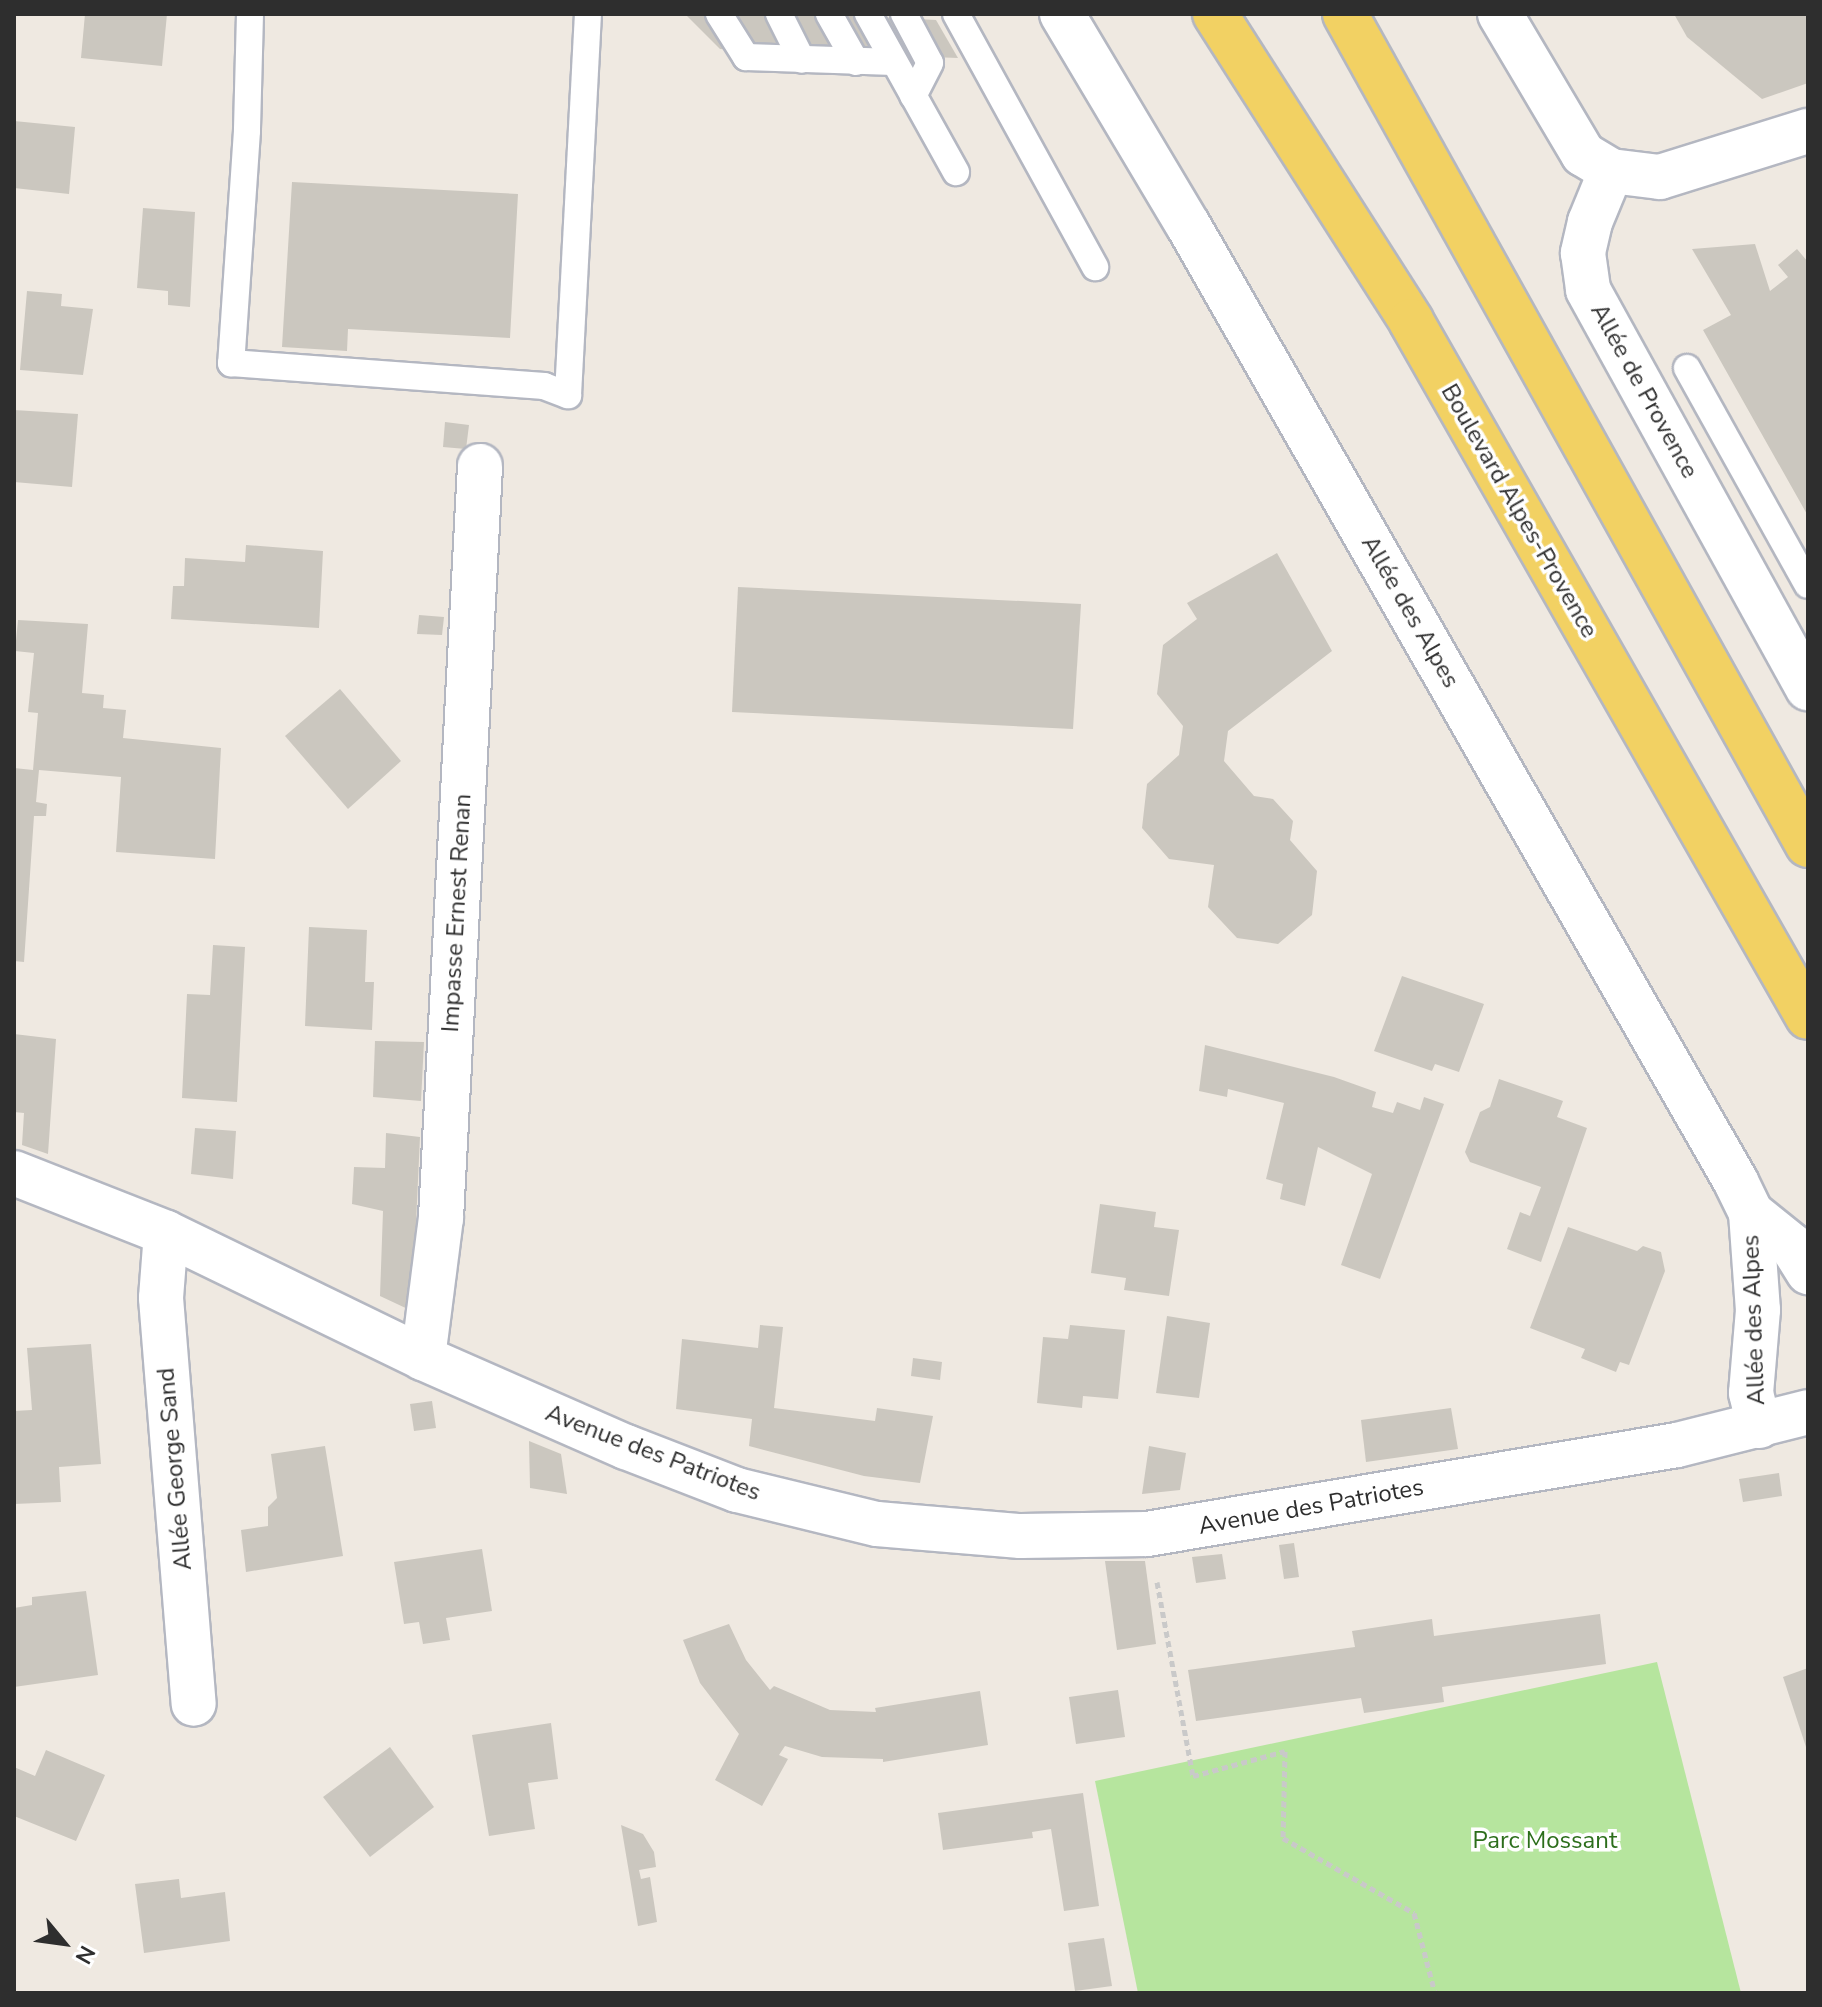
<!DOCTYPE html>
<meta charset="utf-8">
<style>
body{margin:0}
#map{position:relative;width:1822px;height:2007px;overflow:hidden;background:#efe9e1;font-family:"Nunito Sans",sans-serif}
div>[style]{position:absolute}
.green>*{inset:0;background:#b6e59e}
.building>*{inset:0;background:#cbc7bf}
.path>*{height:5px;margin-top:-2.5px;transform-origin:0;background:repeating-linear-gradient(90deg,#c9c9c9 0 6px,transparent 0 10px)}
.roads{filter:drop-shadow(2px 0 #b4b7c1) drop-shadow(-2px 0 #b4b7c1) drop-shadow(0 2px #b4b7c1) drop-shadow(0 -2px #b4b7c1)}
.lane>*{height:26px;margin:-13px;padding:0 13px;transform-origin:13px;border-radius:13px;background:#fff}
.street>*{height:44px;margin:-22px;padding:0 22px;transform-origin:22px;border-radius:22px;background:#fff}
.secondary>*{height:44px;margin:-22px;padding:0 22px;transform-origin:22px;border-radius:22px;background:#fff}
.primary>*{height:44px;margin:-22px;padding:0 22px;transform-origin:22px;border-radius:22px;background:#f2d163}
span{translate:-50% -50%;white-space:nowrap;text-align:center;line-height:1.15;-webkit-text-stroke:7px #fff;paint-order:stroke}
.street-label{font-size:24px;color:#2e2e2e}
.park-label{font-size:24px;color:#2c6e1b}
.frame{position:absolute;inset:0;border:16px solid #2e2e2e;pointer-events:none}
.north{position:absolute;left:24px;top:1903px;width:80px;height:80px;-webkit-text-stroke:6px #fff;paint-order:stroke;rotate:119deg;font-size:22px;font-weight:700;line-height:32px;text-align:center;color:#2e2e2e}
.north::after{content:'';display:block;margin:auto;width:28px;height:36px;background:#2e2e2e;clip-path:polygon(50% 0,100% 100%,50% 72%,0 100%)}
</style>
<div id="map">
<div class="green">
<i style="clip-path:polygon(1657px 1662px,1741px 1993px,1138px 1993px,1095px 1781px)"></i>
</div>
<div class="building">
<i style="clip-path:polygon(85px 14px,167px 14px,162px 66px,81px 58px)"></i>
<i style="clip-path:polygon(685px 14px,816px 14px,936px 20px,958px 58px,720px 49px)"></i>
<i style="clip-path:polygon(1674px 14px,1808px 14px,1808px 83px,1762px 99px,1687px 37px)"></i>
<i style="clip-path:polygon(14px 121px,75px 127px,69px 194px,14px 188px)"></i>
<i style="clip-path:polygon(292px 182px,518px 194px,510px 338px,348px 329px,347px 351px,282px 347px)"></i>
<i style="clip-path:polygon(143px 208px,195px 212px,190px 307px,168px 305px,168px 291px,137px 288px)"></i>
<i style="clip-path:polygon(1755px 244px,1770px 291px,1788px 277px,1778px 265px,1797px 249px,1808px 262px,1808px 516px,1703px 330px,1731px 315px,1692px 249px)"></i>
<i style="clip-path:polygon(27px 291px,62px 294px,61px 306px,93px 309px,83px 375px,20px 370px)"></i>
<i style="clip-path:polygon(14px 410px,78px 414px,72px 487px,14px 482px)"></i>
<i style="clip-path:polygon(445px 422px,469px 425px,466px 449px,443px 447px)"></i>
<i style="clip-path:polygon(246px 545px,323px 551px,319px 628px,171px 619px,173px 586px,184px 586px,185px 558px,245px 562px)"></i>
<i style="clip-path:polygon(1277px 553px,1332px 651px,1228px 731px,1224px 761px,1254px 796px,1273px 799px,1293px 821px,1290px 840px,1317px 871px,1312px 915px,1278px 944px,1237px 938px,1208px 907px,1214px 865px,1169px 859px,1142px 828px,1147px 784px,1179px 755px,1183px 726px,1157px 694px,1163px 645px,1197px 619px,1187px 603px)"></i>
<i style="clip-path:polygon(738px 587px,1081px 604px,1073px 729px,732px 712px)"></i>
<i style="clip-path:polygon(419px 615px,444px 617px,442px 635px,417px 634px)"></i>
<i style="clip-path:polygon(18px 620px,88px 624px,82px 693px,104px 695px,103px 708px,126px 710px,123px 738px,221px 748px,215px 859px,116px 852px,121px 777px,39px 770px,36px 802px,47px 804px,46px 816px,34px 816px,24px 962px,14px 961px,14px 768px,33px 770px,38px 713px,28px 712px,34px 653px,15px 651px)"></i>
<i style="clip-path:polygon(340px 689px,401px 761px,348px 809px,285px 736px)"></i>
<i style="clip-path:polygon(309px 927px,367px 930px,365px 982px,374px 982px,372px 1030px,305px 1026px)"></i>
<i style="clip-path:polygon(213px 945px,245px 947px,237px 1102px,182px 1098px,187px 994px,210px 995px)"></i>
<i style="clip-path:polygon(1402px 976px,1484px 1004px,1459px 1072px,1435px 1064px,1432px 1071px,1374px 1051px)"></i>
<i style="clip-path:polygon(14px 1034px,56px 1039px,48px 1154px,22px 1145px,24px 1113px,14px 1112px)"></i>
<i style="clip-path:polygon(375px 1041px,424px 1042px,421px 1101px,373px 1097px)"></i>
<i style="clip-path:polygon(1205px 1045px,1334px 1077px,1376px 1092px,1372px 1107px,1393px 1113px,1397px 1102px,1420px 1110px,1424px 1097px,1444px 1104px,1380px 1279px,1341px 1265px,1372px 1174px,1318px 1147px,1305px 1206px,1280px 1199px,1283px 1184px,1266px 1179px,1284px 1103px,1228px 1089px,1227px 1097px,1199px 1091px)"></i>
<i style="clip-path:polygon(1499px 1079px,1563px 1101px,1557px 1117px,1587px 1128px,1541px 1262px,1507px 1249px,1520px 1212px,1530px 1216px,1541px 1187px,1470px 1162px,1465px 1152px,1480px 1112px,1490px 1107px)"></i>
<i style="clip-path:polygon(195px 1128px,236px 1131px,233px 1179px,191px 1174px)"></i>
<i style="clip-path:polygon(386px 1133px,420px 1137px,412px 1311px,380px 1296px,383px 1211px,352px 1204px,354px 1167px,385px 1168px)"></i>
<i style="clip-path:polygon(1100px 1204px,1156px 1212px,1154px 1227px,1179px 1230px,1169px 1296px,1124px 1290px,1126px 1278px,1091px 1273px)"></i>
<i style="clip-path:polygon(1568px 1227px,1637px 1251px,1643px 1246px,1661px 1252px,1665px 1271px,1629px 1365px,1620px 1362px,1616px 1372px,1581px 1358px,1585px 1349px,1530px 1328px)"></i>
<i style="clip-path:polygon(1167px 1316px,1210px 1323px,1199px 1398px,1156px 1393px)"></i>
<i style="clip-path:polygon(760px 1325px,783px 1327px,774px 1408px,875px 1421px,877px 1408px,933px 1416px,920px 1483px,864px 1476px,749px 1446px,752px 1419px,676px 1409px,682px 1339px,758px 1348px)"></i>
<i style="clip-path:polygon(1070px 1325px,1125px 1330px,1118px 1399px,1083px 1396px,1082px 1408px,1037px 1403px,1043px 1337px,1068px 1339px)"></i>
<i style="clip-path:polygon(91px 1344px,101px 1464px,59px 1467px,61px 1502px,14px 1504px,14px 1411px,32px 1410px,27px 1348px)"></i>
<i style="clip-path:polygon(913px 1358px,942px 1362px,940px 1380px,911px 1376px)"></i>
<i style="clip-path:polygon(432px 1401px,436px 1428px,414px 1431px,410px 1404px)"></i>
<i style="clip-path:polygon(1451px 1408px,1458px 1449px,1366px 1462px,1361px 1420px)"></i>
<i style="clip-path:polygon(529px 1441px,561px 1454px,567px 1494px,530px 1488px)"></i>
<i style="clip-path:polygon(325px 1446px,343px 1556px,246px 1572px,241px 1530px,268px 1526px,268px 1507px,277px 1498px,271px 1454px)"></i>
<i style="clip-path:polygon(1149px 1446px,1186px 1453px,1180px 1490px,1142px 1494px)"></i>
<i style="clip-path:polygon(1779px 1473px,1782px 1496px,1743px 1502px,1739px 1479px)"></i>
<i style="clip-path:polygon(1294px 1543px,1299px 1577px,1284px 1579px,1279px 1545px)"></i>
<i style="clip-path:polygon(482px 1549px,492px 1611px,446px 1618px,450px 1640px,423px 1644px,419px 1622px,404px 1624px,394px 1562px)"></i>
<i style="clip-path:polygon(1222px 1554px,1226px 1579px,1196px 1583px,1192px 1557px)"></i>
<i style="clip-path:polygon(1105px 1561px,1145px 1561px,1156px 1644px,1117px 1650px)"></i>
<i style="clip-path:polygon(86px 1591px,98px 1675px,14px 1687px,14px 1608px,32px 1605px,32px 1597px)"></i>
<i style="clip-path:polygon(1600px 1614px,1606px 1664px,1442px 1687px,1444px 1702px,1364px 1713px,1361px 1698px,1196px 1721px,1188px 1670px,1355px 1647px,1352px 1631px,1432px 1619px,1434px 1636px)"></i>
<i style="clip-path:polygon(729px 1624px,746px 1660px,770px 1690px,774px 1686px,830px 1710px,876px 1712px,875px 1708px,980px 1691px,988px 1745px,883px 1762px,883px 1759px,822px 1757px,785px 1746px,779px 1755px,788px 1759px,762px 1806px,715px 1780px,739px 1734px,700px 1683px,683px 1640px)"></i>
<i style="clip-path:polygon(1808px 1668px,1808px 1750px,1807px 1750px,1783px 1677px)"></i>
<i style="clip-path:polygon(1118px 1690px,1125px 1737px,1076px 1744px,1069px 1697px)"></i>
<i style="clip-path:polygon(551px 1723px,558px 1779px,528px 1783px,535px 1829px,489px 1836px,472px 1735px)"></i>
<i style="clip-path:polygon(390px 1747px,434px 1807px,370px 1857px,323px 1797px)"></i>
<i style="clip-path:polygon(46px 1750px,105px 1775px,76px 1841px,14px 1816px,14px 1767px,35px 1776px)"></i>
<i style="clip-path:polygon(1083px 1793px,1099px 1906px,1064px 1911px,1051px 1829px,1032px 1832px,1033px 1838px,943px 1850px,938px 1813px)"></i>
<i style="clip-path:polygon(621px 1825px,643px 1834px,654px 1852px,656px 1867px,639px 1870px,641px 1879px,650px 1877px,657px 1922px,638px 1926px)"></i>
<i style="clip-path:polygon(179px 1879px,181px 1898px,225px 1892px,230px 1941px,144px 1953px,135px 1884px)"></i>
<i style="clip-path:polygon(1104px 1938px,1112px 1986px,1075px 1991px,1068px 1943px)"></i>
</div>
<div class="path">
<i style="left:1157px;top:1582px;width:197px;rotate:79.5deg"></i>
<i style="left:1193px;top:1776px;width:95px;rotate:-15.2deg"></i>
<i style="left:1285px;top:1751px;width:87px;rotate:91.3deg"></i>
<i style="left:1283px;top:1838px;width:151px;rotate:29.8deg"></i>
<i style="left:1414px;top:1913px;width:83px;rotate:75.3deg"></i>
</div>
<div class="roads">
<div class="lane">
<i style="left:250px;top:14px;width:117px;rotate:91.5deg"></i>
<i style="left:247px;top:131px;width:233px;rotate:93.9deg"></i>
<i style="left:231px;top:363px;width:314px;rotate:4.2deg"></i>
<i style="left:544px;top:386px;width:26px;rotate:21deg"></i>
<i style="left:568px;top:395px;width:382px;rotate:-87deg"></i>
<i style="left:719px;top:14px;width:51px;rotate:57.9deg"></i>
<i style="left:746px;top:57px;width:148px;rotate:1.9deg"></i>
<i style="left:779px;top:14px;width:51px;rotate:63.4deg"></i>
<i style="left:829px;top:14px;width:55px;rotate:60.6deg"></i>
<i style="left:868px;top:14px;width:181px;rotate:60.9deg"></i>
<i style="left:904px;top:14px;width:55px;rotate:62deg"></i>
<i style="left:930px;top:63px;width:37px;rotate:117deg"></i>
<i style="left:956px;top:14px;width:289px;rotate:61.2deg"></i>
<i style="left:1687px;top:368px;width:248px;rotate:60.9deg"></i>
</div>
<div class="street">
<i style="left:1062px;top:14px;width:246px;rotate:59.2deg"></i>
<i style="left:1188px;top:225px;width:1103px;rotate:60.2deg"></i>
<i style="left:1736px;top:1182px;width:34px;rotate:64deg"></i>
<i style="left:1751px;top:1213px;width:97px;rotate:85.9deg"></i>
<i style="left:1758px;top:1310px;width:83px;rotate:94.8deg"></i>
<i style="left:1751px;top:1393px;width:34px;rotate:76deg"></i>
<i style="left:1500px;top:14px;width:163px;rotate:59.3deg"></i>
<i style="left:1583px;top:154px;width:33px;rotate:31deg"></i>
<i style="left:1611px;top:171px;width:49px;rotate:7deg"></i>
<i style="left:1660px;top:177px;width:155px;rotate:-17.3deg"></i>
<i style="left:1611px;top:171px;width:55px;rotate:112.4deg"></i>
<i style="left:1590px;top:222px;width:32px;rotate:103deg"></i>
<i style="left:1583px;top:253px;width:37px;rotate:82deg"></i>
<i style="left:1588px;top:290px;width:455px;rotate:61.1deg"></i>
<i style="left:1751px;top:1213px;width:53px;rotate:38.8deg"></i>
<i style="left:1792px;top:1246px;width:31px;rotate:58deg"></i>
<i style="left:166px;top:1233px;width:65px;rotate:94.4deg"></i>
<i style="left:161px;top:1298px;width:407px;rotate:85.4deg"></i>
<i style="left:423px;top:1358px;width:141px;rotate:-82.7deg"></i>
<i style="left:441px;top:1218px;width:753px;rotate:-87.03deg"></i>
</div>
<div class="secondary">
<i style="left:14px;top:1173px;width:163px;rotate:21.5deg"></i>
<i style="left:166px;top:1233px;width:286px;rotate:25.9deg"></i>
<i style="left:423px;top:1358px;width:222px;rotate:23.7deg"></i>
<i style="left:626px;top:1447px;width:119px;rotate:21.2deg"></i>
<i style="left:737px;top:1490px;width:144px;rotate:13.7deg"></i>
<i style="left:877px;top:1524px;width:144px;rotate:4.8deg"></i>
<i style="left:1021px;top:1536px;width:126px;rotate:-0.9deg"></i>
<i style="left:1147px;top:1534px;width:537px;rotate:-9.53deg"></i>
<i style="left:1677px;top:1445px;width:135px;rotate:-14.1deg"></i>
</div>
<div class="primary">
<i style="left:1215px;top:14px;width:364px;rotate:57.4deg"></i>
<i style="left:1411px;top:321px;width:801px;rotate:60.3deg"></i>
<i style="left:1345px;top:14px;width:951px;rotate:60.88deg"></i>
</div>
</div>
<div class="street-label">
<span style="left:1644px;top:391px;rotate:61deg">Allée de Provence</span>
<span style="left:1519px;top:511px;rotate:60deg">Boulevard Alpes-Provence</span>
<span style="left:1410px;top:612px;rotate:60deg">Allée des Alpes</span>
<span style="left:457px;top:913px;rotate:-87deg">Impasse Ernest Renan</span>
<span style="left:1754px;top:1320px;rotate:-92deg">Allée des Alpes</span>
<span style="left:653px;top:1453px;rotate:21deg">Avenue des Patriotes</span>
<span style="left:175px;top:1469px;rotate:-95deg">Allée George Sand</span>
<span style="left:1311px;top:1507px;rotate:-10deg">Avenue des Patriotes</span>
</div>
<div class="park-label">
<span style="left:1545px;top:1841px">Parc Mossant</span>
</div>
<div class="frame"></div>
<div class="north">N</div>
</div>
